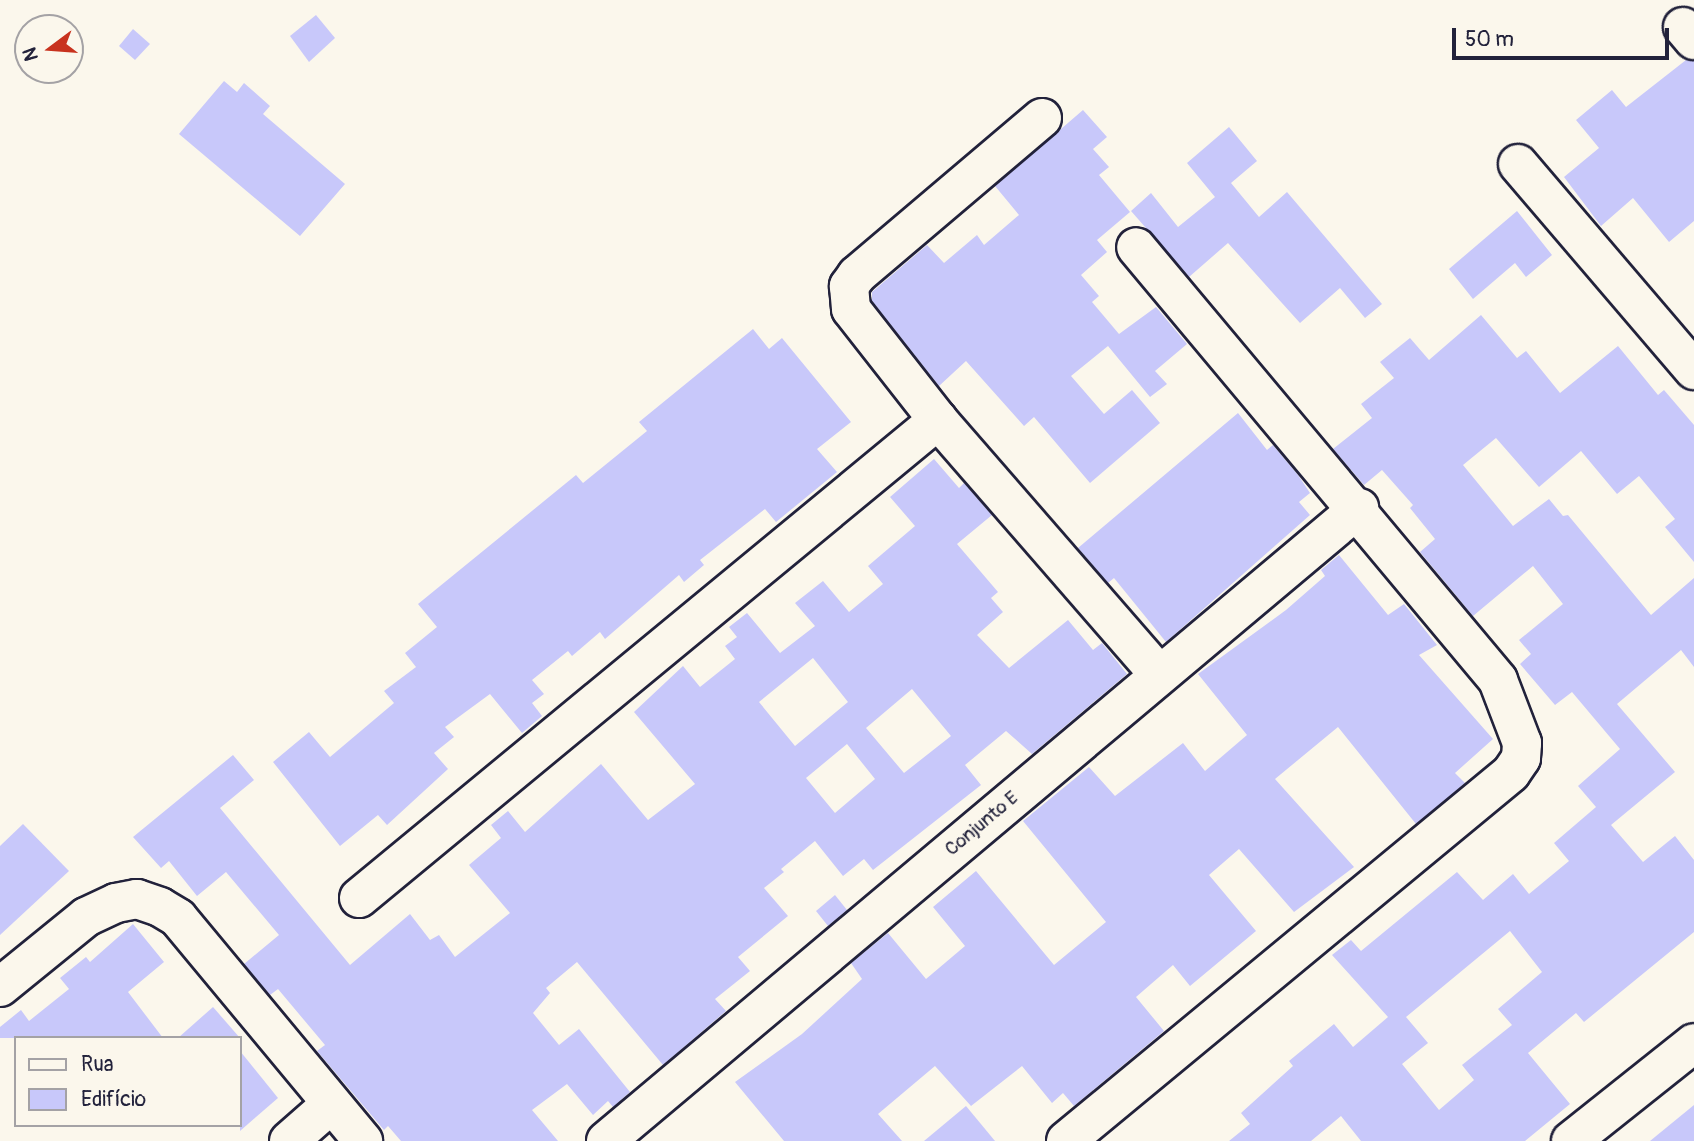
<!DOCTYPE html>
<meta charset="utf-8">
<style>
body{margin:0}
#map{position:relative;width:1694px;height:1141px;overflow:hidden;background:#fbf7ec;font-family:Pangolin,sans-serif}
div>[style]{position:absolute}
.building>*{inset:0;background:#c8c8fa}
.roads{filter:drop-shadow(2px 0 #22223b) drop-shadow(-2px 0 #22223b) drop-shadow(0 2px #22223b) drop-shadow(0 -2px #22223b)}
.minor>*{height:38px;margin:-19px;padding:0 19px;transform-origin:19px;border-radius:19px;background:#fbf7ec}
span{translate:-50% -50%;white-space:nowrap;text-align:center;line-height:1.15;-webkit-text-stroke:5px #fbf7ec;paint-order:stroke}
.street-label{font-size:19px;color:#22223b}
.legend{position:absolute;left:14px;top:1036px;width:228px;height:91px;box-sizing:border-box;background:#fbf7ec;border:2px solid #a4a2a5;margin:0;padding:9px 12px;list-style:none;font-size:21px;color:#22223b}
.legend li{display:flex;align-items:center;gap:14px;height:35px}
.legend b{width:35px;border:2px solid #a4a2a5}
.north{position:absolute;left:14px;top:14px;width:70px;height:70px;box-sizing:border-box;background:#fbf7ec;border:2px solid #a4a2a5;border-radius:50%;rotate:254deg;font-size:19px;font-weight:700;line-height:28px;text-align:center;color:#22223b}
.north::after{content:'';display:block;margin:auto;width:24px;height:32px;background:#c8321e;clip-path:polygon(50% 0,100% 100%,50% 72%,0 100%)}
.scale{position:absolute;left:1452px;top:28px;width:217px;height:32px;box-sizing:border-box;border:4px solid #22223b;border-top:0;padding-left:9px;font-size:21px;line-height:24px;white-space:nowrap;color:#22223b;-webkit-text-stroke:5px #fbf7ec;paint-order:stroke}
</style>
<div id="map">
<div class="building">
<i style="clip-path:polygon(316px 15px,335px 38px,309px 62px,290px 36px)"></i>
<i style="clip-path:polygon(133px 29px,150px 44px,135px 60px,119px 46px)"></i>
<i style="clip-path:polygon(1686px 60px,1694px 61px,1694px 221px,1669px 242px,1633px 198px,1601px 226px,1564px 177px,1599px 148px,1576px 120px,1612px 90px,1626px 107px)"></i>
<i style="clip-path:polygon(224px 81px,237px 92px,244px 83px,270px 106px,263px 114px,345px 184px,300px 236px,179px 134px)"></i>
<i style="clip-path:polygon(1083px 110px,1107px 137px,1093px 149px,1109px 167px,1099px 175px,1130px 212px,1097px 240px,1107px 252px,1081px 275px,1099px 296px,1092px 302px,1119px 334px,1156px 307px,1187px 344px,1155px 371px,1167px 384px,1150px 397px,1108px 346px,1071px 376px,1104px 414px,1132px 390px,1160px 423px,1090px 483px,1034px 417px,1024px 426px,966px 361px,939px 386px,872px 301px,872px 292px,927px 245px,944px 263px,977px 235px,984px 245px,1019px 215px,995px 186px)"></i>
<i style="clip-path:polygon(1229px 127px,1257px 161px,1231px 183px,1259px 217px,1287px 192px,1382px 304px,1365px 318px,1340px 288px,1300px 323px,1228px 243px,1189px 277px,1131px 211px,1151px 193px,1178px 227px,1215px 197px,1187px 163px)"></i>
<i style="clip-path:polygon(1517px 211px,1552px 255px,1526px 277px,1515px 263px,1473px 299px,1449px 269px)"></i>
<i style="clip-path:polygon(evenodd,1481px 315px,1517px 358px,1526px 351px,1560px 393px,1618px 346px,1658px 395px,1664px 390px,1694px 425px,1694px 562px,1665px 527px,1675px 519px,1639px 476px,1617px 494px,1581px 451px,1539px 487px,1496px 438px,1463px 465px,1513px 526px,1549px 499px,1563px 516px,1568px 515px,1651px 615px,1694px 578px,1694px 667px,1681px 650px,1617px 704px,1675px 772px,1611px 825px,1643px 862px,1675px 836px,1694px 860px,1694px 932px,1584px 1022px,1576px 1013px,1528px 1053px,1570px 1104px,1525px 1141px,1361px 1141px,1341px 1116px,1311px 1141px,1229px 1141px,1250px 1124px,1241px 1113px,1293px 1066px,1289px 1061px,1334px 1024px,1353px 1047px,1388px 1017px,1332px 955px,1351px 940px,1361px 951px,1457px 872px,1483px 900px,1513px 874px,1529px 894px,1569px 861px,1554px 843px,1596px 807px,1578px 786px,1620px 749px,1572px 692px,1555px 705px,1520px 664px,1531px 654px,1519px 640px,1563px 604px,1533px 566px,1473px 616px,1420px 552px,1435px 539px,1410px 508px,1413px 505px,1382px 470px,1364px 485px,1333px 449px,1372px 418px,1361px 404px,1394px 378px,1380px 362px,1410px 338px,1429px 360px,1481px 315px,1510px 931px,1542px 972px,1498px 1009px,1512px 1025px,1462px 1065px,1474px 1080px,1439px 1110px,1402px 1064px,1428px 1043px,1406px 1017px,1510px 931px)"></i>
<i style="clip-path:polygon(753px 329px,769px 349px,782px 338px,851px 422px,817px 449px,837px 472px,776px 522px,765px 509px,700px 560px,704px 565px,684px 582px,679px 575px,605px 639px,600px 632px,572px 656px,568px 651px,532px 680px,544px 694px,532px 703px,542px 716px,522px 733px,490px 694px,445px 727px,454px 737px,434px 753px,448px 769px,387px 825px,378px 815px,340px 846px,273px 762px,309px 732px,330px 757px,394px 703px,384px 691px,416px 667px,405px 653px,437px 627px,418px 604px,576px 475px,583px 483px,647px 431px,639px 422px)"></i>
<i style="clip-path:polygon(1238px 413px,1267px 450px,1273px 445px,1298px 475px,1310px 493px,1299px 502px,1310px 515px,1166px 642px,1114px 578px,1108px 583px,1078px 548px)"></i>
<i style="clip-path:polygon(evenodd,934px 459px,959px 488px,964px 483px,992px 515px,957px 544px,998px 592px,991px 598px,1003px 612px,977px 635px,1009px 668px,1068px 620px,1093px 650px,1102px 643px,1127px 674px,1032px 754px,1006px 731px,965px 765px,981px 785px,873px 870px,864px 859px,843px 876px,815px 841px,781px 869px,784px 872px,764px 888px,788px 916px,738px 957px,750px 971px,715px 999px,726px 1011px,663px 1065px,577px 962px,546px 988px,550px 993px,533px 1013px,559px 1045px,579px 1029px,630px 1092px,613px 1107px,608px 1101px,593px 1115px,567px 1084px,532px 1110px,558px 1141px,401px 1141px,388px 1126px,384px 1130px,317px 1051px,325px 1045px,278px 989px,270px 995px,244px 964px,279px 935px,226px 872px,197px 896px,169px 861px,161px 868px,133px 837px,233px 755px,254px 780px,220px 808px,350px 965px,410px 914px,430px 940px,439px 935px,455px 957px,510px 913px,469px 865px,501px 838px,491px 825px,508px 811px,525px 832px,601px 764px,648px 820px,695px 784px,634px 712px,683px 666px,700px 687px,735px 659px,725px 646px,737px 637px,729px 627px,747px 613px,780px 653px,815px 626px,795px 603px,823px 581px,849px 612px,883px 584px,868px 566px,915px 526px,890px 497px,934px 459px,813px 658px,848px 702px,795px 746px,759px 702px,813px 658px,934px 459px,912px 689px,951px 736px,904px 773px,866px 728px,912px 689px,934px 459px,847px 744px,875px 779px,835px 813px,806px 778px,847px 744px)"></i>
<i style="clip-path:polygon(1339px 555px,1388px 615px,1404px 604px,1437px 645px,1419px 655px,1493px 739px,1455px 773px,1465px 783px,1416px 824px,1338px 727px,1275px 779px,1354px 867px,1294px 912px,1239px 849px,1209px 875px,1256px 931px,1190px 986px,1173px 965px,1136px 997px,1164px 1031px,1074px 1106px,1063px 1093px,1052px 1103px,1022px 1066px,971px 1106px,935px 1066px,878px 1114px,902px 1141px,784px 1141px,735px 1082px,802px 1034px,862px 979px,851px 963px,888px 933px,926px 979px,965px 946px,933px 907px,976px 871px,1054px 965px,1106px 922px,1023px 821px,1089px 767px,1115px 796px,1183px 743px,1205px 771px,1247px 735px,1198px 674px,1286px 610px,1325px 576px,1321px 570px)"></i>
<i style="clip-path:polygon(23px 824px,69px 871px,0 935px,0 846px)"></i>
<i style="clip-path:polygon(835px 895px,847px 910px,828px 926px,816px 911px)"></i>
<i style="clip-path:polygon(133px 924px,164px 962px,128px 992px,163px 1038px,0 1038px,0 1027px,21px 1010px,29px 1021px,69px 989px,60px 978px,86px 957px,90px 962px)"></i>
<i style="clip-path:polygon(213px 1007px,240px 1038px,178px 1038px)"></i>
<i style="clip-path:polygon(240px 1051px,278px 1098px,240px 1131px)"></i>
<i style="clip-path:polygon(1694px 1105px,1694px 1141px,1650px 1141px)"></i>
<i style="clip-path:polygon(966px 1106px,995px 1141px,924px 1141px)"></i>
</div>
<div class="roads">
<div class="minor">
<i style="left:1683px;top:27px;width:17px;rotate:50deg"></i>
<i style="left:1042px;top:118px;width:243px;rotate:139.7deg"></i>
<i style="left:857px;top:275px;width:14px;rotate:126deg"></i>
<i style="left:849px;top:286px;width:23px;rotate:85deg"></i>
<i style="left:851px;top:309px;width:141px;rotate:51.9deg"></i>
<i style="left:938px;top:420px;width:337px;rotate:49deg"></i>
<i style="left:1518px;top:164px;width:271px;rotate:49.5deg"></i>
<i style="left:359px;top:898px;width:751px;rotate:-39.54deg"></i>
<i style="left:0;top:987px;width:111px;rotate:-39.1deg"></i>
<i style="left:86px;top:917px;width:33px;rotate:-25deg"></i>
<i style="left:116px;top:903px;width:21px;rotate:-11deg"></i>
<i style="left:137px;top:899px;width:24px;rotate:19deg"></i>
<i style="left:160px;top:907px;width:21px;rotate:31deg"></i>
<i style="left:178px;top:918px;width:290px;rotate:50.3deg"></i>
<i style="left:289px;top:1141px;width:55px;rotate:-41.3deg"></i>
<i style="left:606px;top:1141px;width:984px;rotate:-40.05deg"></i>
<i style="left:1066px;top:1141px;width:577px;rotate:-39.59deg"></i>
<i style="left:1511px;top:773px;width:18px;rotate:-56deg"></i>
<i style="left:1521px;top:758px;width:15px;rotate:-86deg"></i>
<i style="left:1522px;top:743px;width:67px;rotate:-110.9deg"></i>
<i style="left:1498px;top:680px;width:564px;rotate:-129.9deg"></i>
<i style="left:1571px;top:1141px;width:157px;rotate:-38.5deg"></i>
</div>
</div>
<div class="street-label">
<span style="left:982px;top:824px;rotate:-40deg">Conjunto E</span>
</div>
<ul class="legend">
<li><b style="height:9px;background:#fbf7ec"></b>Rua</li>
<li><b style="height:19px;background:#c8c8fa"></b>Edifício</li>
</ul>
<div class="north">N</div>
<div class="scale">50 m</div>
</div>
